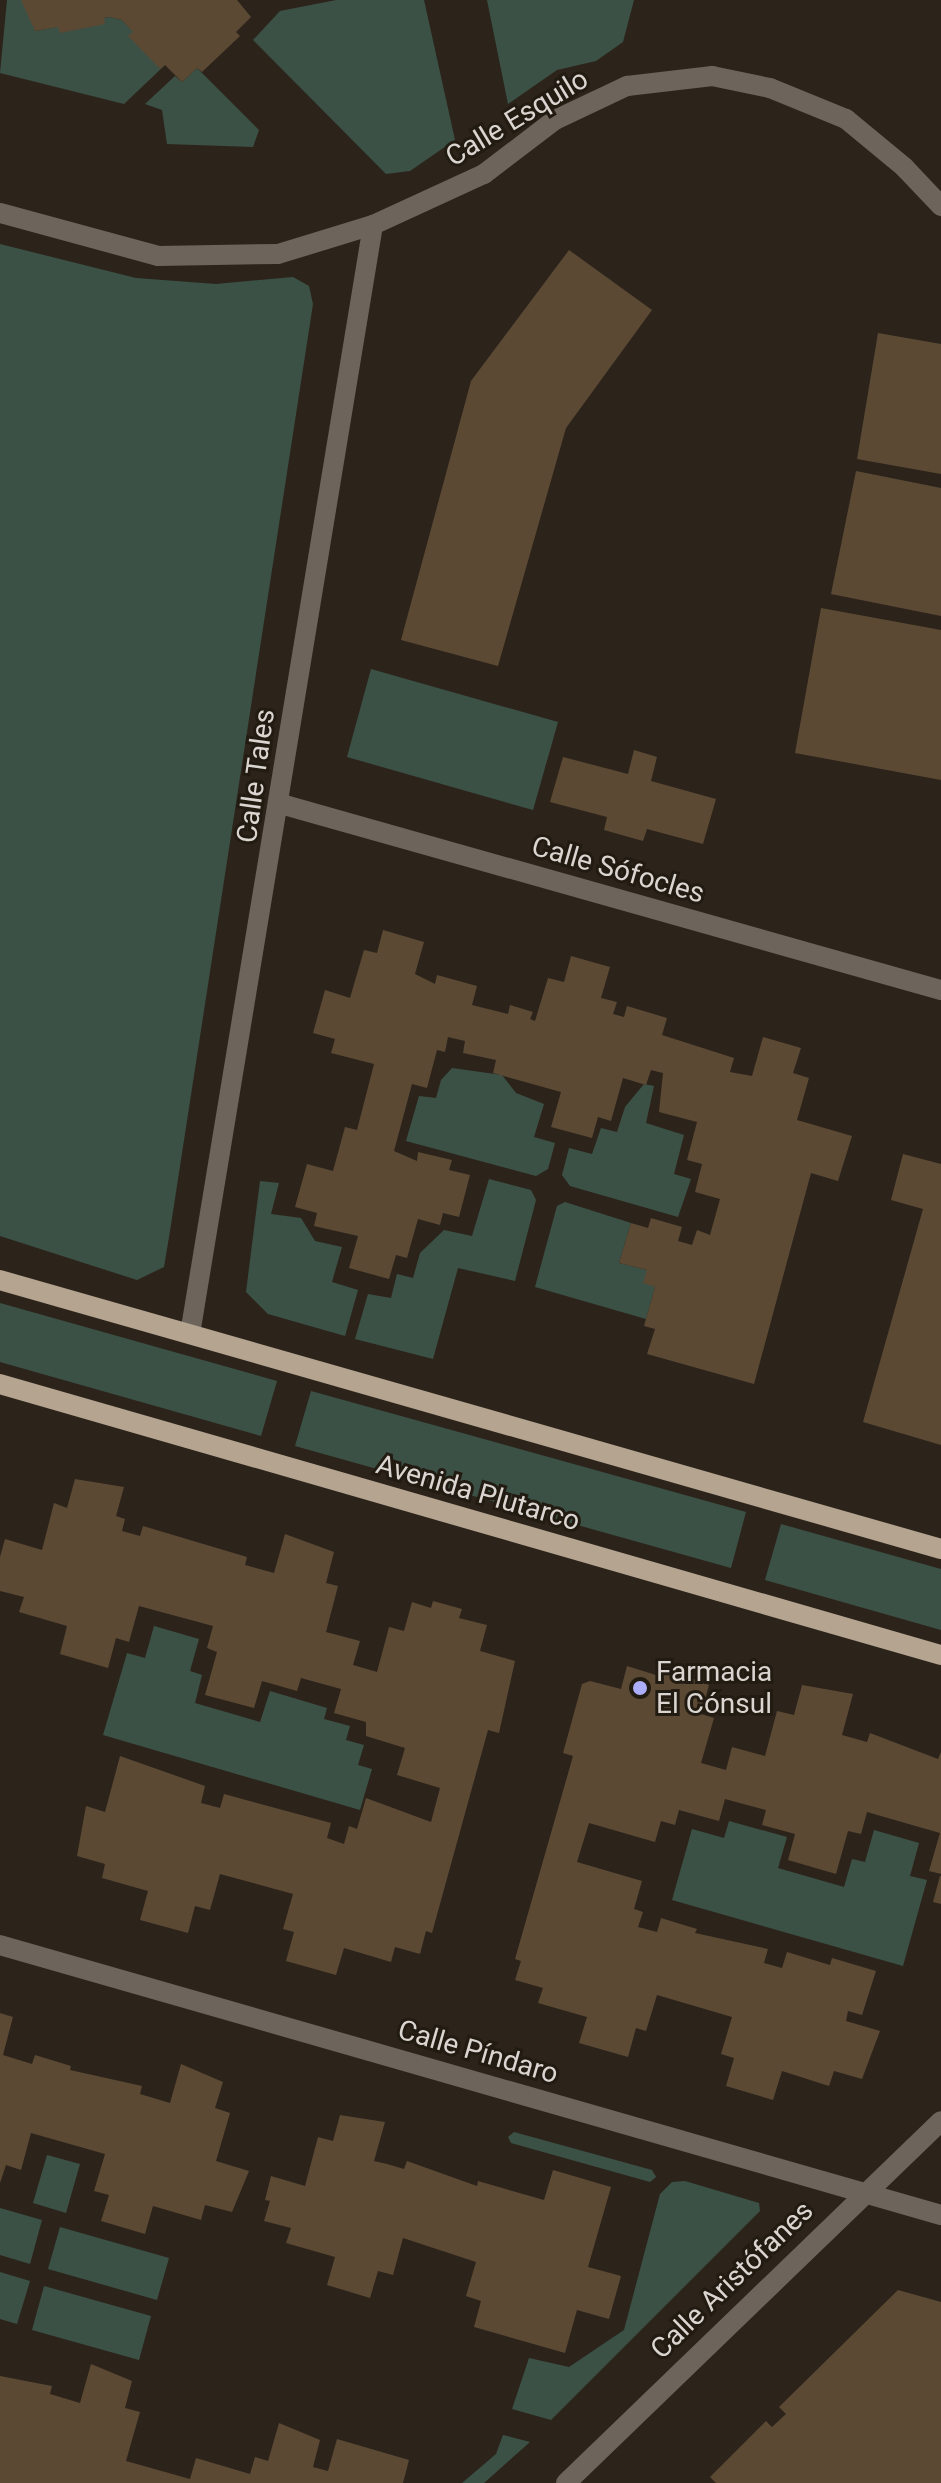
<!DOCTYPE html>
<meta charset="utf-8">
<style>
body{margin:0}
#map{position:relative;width:941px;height:2483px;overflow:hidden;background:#2c241b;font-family:Roboto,sans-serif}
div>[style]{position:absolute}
.green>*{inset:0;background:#3c5146}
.building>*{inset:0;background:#5b4934}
.minor>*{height:20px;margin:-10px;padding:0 10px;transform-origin:10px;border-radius:10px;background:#6d655b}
.major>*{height:20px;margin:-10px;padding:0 10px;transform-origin:10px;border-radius:10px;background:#b4a490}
.dots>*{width:22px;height:22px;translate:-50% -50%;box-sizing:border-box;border:4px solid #221b12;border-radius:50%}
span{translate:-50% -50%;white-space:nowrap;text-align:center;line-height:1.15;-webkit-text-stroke:6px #221b12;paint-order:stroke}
.street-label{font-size:28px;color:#dad5d0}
.poi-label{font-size:28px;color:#dad5d0}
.left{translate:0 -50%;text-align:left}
</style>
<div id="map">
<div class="green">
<i style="clip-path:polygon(7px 0,27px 0,35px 31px,110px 17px,122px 20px,165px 65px,124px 104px,0 73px)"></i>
<i style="clip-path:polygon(336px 0,424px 0,455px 140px,410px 171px,386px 174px,253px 40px,280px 11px)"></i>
<i style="clip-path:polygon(487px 0,634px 0,623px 42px,596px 61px,557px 70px,508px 104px)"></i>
<i style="clip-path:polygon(197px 68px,259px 130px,253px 147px,167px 144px,162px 110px,145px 104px,175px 76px,182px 82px)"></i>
<i style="clip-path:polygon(0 244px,136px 278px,216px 284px,293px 277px,309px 286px,313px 304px,170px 1231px,164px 1267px,137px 1280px,0 1236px)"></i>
<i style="clip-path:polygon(371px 669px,558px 722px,533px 810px,347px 757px)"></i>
<i style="clip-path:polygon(452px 1068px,502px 1075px,516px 1093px,544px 1104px,534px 1137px,555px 1143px,548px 1169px,536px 1176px,406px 1141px,419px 1096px,436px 1098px,441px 1080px)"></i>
<i style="clip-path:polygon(644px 1084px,654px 1086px,646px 1123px,684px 1135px,674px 1174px,691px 1179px,678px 1217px,570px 1186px,562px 1175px,569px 1148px,592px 1154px,601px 1128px,617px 1132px,625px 1107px)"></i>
<i style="clip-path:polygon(489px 1179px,531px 1190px,536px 1200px,515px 1281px,458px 1268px,433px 1359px,355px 1339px,368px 1294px,391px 1298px,397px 1274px,413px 1278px,420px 1253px,444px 1230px,472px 1236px)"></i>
<i style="clip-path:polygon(260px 1181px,279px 1183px,271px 1214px,301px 1218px,315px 1241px,342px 1247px,332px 1282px,358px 1290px,345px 1336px,268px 1314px,246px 1292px)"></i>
<i style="clip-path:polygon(565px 1202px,631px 1223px,619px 1263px,647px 1270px,655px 1287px,646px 1319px,535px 1287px,557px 1206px)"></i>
<i style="clip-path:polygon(0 1303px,277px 1381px,261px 1436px,0 1362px)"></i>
<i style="clip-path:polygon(311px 1391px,746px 1512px,731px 1568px,295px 1446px)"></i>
<i style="clip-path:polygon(781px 1524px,941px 1569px,941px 1630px,765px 1580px)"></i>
<i style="clip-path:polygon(154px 1626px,199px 1639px,190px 1671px,202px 1675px,195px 1703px,260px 1722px,270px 1691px,327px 1708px,324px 1719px,350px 1726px,346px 1740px,364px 1745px,358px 1765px,372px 1769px,360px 1810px,103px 1735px,127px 1653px,145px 1658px)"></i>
<i style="clip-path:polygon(729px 1821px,787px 1837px,778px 1868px,844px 1887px,852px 1859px,865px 1862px,874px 1830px,919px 1843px,910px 1876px,927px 1880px,903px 1966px,672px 1900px,692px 1829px,724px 1838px)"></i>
<i style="clip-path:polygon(514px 2132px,652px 2170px,656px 2177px,650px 2182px,511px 2143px,508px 2137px)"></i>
<i style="clip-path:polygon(47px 2155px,80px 2164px,66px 2213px,33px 2203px)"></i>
<i style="clip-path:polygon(685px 2181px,759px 2203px,760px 2211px,551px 2420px,512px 2409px,529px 2358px,569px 2367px,624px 2330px,660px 2194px,672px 2182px)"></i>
<i style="clip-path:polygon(0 2208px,42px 2220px,30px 2264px,0 2255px)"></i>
<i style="clip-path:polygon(60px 2227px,169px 2258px,157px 2300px,48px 2269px)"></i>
<i style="clip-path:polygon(0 2272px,30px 2281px,17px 2324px,0 2319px)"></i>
<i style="clip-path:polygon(44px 2286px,151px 2316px,139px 2360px,32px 2330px)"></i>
<i style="clip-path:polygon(503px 2435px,530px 2442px,484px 2483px,462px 2483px,496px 2454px)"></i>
</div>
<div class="building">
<i style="clip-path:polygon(21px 0,237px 0,251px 17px,236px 32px,240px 36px,202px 72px,197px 68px,182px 82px,165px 65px,160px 69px,128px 36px,133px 32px,122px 20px,110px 17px,104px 18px,105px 24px,60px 33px,58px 27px,35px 31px)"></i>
<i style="clip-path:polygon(569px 250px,652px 310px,566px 428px,498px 666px,401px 640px,471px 381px)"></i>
<i style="clip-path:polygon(878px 333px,941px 344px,941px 474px,857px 459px)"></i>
<i style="clip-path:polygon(856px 471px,941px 488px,941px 616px,831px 594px)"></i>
<i style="clip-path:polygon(821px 608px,941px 630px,941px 780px,795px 753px)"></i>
<i style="clip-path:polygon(634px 750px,657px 757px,651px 781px,716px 799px,703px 844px,647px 829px,643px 841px,604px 830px,607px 817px,550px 802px,563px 757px,628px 774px)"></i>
<i style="clip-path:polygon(383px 930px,424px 942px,415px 974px,435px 984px,437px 975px,477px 986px,472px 1005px,508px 1014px,510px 1005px,533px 1012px,530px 1019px,535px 1021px,548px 978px,564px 982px,571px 956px,610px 967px,601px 998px,617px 1002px,613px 1014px,624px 1017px,627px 1006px,667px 1018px,662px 1035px,734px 1058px,730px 1072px,752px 1076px,763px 1037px,801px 1048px,793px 1073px,809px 1078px,797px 1120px,852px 1136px,838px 1181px,811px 1173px,754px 1384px,647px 1354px,655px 1329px,644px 1326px,655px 1287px,643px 1283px,647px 1270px,619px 1263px,631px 1223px,648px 1228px,651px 1218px,682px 1227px,678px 1241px,692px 1245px,697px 1230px,710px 1235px,720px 1199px,695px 1192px,702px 1164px,687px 1160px,697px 1122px,659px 1112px,663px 1073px,651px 1070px,646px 1085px,623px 1078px,611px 1121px,598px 1117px,592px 1138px,551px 1127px,561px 1092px,493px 1073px,496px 1060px,463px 1053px,465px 1041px,448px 1037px,445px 1052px,437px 1050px,427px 1088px,412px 1084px,394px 1151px,417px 1161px,418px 1152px,452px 1160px,449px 1170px,470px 1175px,459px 1217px,443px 1213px,440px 1225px,418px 1219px,407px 1258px,396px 1255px,389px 1279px,349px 1268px,358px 1236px,314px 1226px,317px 1213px,295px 1207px,307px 1164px,333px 1171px,345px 1127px,357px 1130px,374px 1064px,331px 1053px,335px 1039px,313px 1033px,325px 990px,350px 998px,364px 950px,377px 953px)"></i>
<i style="clip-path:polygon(903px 1154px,941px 1164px,941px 1445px,863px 1422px,923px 1209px,891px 1200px)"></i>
<i style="clip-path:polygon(75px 1479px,124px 1487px,116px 1516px,125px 1519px,122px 1531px,140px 1536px,143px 1526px,247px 1557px,245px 1565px,274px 1573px,285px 1534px,334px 1552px,326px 1583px,338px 1586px,326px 1632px,360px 1641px,353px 1665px,377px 1672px,389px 1627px,404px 1631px,412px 1602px,431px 1608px,433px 1601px,462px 1609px,459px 1618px,487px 1625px,480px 1651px,515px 1661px,499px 1733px,488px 1730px,432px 1933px,426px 1931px,420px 1954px,395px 1947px,391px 1962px,344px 1948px,336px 1975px,286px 1961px,294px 1932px,283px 1929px,293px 1894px,220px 1874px,210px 1910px,195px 1906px,188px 1933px,140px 1920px,148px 1891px,102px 1878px,105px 1864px,77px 1856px,86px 1806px,105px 1812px,120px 1756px,205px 1786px,201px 1803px,220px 1808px,224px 1794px,331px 1823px,327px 1838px,344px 1844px,349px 1826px,357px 1829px,366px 1798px,431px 1822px,440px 1788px,397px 1775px,405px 1748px,366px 1736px,366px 1722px,334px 1713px,341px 1689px,301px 1678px,297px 1691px,262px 1681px,254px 1708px,205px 1695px,217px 1652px,207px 1648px,213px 1626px,139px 1606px,129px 1642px,116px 1638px,108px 1668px,60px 1654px,67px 1626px,19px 1612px,24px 1597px,0 1591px,0 1557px,5px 1539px,42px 1550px,54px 1503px,67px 1508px)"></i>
<i style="clip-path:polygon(627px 1666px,659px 1676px,661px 1666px,709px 1685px,701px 1714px,714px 1718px,701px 1763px,726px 1770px,732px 1747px,765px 1756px,777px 1711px,794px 1715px,802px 1685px,853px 1694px,842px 1735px,867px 1742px,870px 1733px,938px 1759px,941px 1752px,941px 1874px,929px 1871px,940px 1833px,867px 1812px,861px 1834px,848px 1831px,836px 1874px,788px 1860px,795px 1834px,762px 1825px,766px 1810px,725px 1799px,719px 1821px,679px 1810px,675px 1825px,661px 1821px,655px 1842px,589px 1823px,577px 1862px,642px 1881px,634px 1909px,643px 1912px,638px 1927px,657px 1932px,661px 1918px,697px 1929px,695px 1933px,768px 1949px,764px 1963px,782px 1968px,787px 1952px,830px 1965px,832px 1958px,876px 1971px,862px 2015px,848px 2011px,846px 2021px,880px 2031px,862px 2079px,834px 2071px,829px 2086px,782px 2071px,773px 2100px,726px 2086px,734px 2058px,721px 2054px,732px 2017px,657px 1995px,646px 2031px,636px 2028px,628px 2057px,579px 2043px,587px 2017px,538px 2003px,543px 1988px,515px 1980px,521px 1961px,515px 1959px,573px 1756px,563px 1753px,582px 1684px,590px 1681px,621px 1689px)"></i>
<i style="clip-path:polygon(940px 1876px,941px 1876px,941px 1904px,933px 1902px)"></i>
<i style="clip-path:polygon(0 2013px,13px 2017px,3px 2055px,32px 2064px,35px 2055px,71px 2066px,70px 2070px,142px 2086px,140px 2094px,170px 2103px,181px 2064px,223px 2082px,215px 2108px,230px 2113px,216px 2161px,249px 2171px,232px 2212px,205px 2205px,201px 2220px,153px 2206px,145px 2234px,101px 2221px,109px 2195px,94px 2191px,105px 2154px,31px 2133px,21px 2170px,6px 2165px,0 2183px)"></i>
<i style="clip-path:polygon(340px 2115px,385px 2122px,374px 2161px,387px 2164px,404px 2169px,407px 2161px,477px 2186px,478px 2181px,544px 2200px,553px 2170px,611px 2187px,588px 2267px,621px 2276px,609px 2319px,577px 2310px,565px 2353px,474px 2327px,481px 2301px,466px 2296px,476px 2262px,403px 2238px,393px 2275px,378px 2271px,370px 2298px,327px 2285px,335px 2257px,286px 2243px,291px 2228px,264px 2221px,270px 2201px,265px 2200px,271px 2176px,305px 2186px,318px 2137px,333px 2141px)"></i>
<i style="clip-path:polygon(898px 2290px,941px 2302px,941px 2483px,716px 2483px,710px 2477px,766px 2421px,772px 2427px,786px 2414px,779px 2407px)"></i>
<i style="clip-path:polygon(91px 2364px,132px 2381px,125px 2408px,140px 2412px,126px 2461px,190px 2479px,196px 2458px,250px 2474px,255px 2457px,268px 2461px,279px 2423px,320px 2440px,313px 2467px,328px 2471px,337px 2439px,409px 2460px,403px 2483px,0 2483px,0 2376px,52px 2386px,50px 2394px,80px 2403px)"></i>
</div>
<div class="minor">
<i style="left:0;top:213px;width:164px;rotate:15.2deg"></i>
<i style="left:158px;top:256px;width:120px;rotate:-1deg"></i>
<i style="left:278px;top:254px;width:99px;rotate:-17deg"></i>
<i style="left:373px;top:225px;width:122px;rotate:-24.7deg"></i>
<i style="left:484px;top:174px;width:89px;rotate:-37.3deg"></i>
<i style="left:555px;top:120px;width:80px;rotate:-25.3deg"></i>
<i style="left:627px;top:86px;width:86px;rotate:-6.7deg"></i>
<i style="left:712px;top:76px;width:59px;rotate:11.7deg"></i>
<i style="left:770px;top:88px;width:82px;rotate:22.2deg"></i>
<i style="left:846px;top:119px;width:75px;rotate:39.6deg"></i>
<i style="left:904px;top:167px;width:54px;rotate:46.5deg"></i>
<i style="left:281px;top:804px;width:686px;rotate:15.74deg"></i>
<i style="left:190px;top:1334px;width:1124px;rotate:-80.63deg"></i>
<i style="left:0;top:1945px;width:979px;rotate:16.01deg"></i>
<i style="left:566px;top:2483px;width:521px;rotate:-43.99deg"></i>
</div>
<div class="major">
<i style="left:0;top:1280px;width:979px;rotate:15.95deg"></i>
<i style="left:0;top:1384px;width:979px;rotate:16.07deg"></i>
</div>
<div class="dots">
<i style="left:640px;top:1688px;background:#abaffb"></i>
</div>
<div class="street-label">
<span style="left:517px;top:118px;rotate:-31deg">Calle Esquilo</span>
<span style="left:256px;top:776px;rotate:-82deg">Calle Tales</span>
<span style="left:618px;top:870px;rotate:16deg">Calle Sófocles</span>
<span style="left:478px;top:1493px;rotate:16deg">Avenida Plutarco</span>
<span style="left:478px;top:2052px;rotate:16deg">Calle Píndaro</span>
<span style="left:732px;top:2280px;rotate:-44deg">Calle Aristófanes</span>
</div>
<div class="poi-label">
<span class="left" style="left:656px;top:1688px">Farmacia<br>El Cónsul</span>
</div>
</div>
